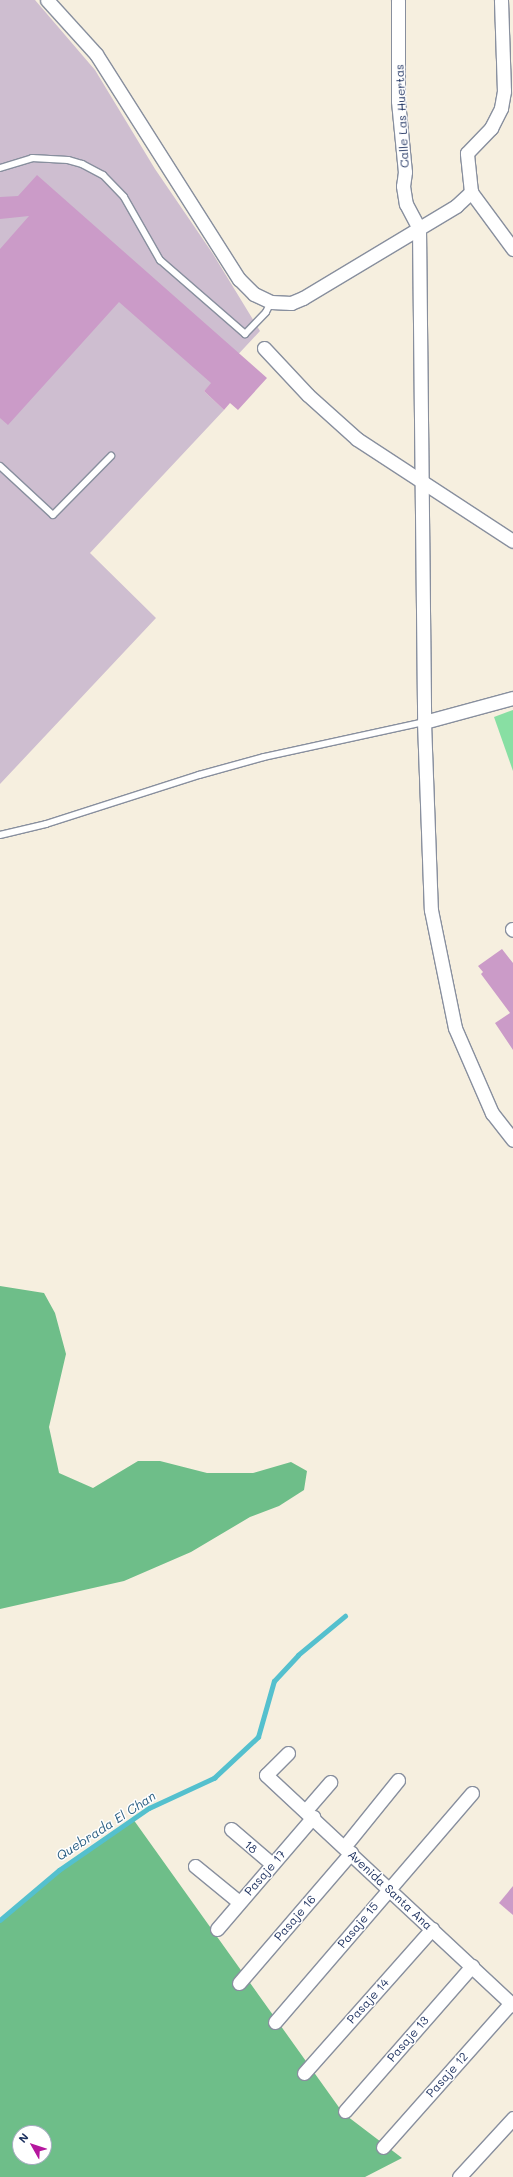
<!DOCTYPE html>
<style>
body{margin:0}
#map{position:relative;width:513px;height:2177px;overflow:hidden;background:#f6efdf;font-family:Mali,sans-serif}
div>[style]{position:absolute}
.industrial>*{inset:0;background:#cebed0}
.green>*{inset:0;background:#88dfa3}
.forest>*{inset:0;background:#6ebe89}
.stream>*{height:4.5px;margin:-2.25px;padding:0 2.25px;transform-origin:2.25px;border-radius:2.25px;background:#54c0ce}
.building>*{inset:0;background:#cb9bc8}
.roads{filter:drop-shadow(1px 0 #888f9e) drop-shadow(-1px 0 #888f9e) drop-shadow(0 1px #888f9e) drop-shadow(0 -1px #888f9e)}
.lane>*{height:6px;margin:-3px;padding:0 3px;transform-origin:3px;border-radius:3px;background:#fff}
.street>*{height:13px;margin:-6.5px;padding:0 6.5px;transform-origin:6.5px;border-radius:6.5px;background:#fff}
span{translate:-50% -50%;white-space:nowrap;text-align:center;line-height:1.15;-webkit-text-stroke:3px #fff;paint-order:stroke}
.street-label{font-size:12px;color:#1b2f5e}
.water-label{font-size:13px;color:#2f6285;font-style:italic}
.north{position:absolute;left:12px;top:2125px;width:40px;height:40px;box-sizing:border-box;background:#fff;border:1px solid #a4acbf;border-radius:50%;rotate:309deg;font-size:11px;font-weight:700;line-height:16px;text-align:center;color:#1b2f5e}
.north::after{content:'';display:block;margin:auto;width:14px;height:18px;background:#b5179e;clip-path:polygon(50% 0,100% 100%,50% 72%,0 100%)}
</style>
<div id="map">
<div class="industrial">
<i style="clip-path:polygon(0 0,35px 0,95px 70px,155px 169px,213px 254px,260px 331px,204px 391px,224px 410px,90px 553px,156px 618px,0 784px)"></i>
</div>
<div class="green">
<i style="clip-path:polygon(513px 710px,513px 771px,494px 717px)"></i>
</div>
<div class="forest">
<i style="clip-path:polygon(0 1286px,44px 1293px,55px 1313px,66px 1354px,49px 1427px,59px 1473px,93px 1488px,138px 1461px,160px 1461px,207px 1473px,253px 1473px,291px 1462px,307px 1471px,304px 1490px,279px 1506px,250px 1517px,191px 1552px,124px 1581px,0 1609px)"></i>
<i style="clip-path:polygon(evenodd,133px 1819px,343px 2113px,402px 2158px,365px 2177px,0 2177px,0 1920px,59px 1870px,133px 1819px,20px 2133px,44px 2133px,44px 2157px,20px 2157px,20px 2133px)"></i>
</div>
<div class="stream">
<i style="left:0;top:1920px;width:77px;rotate:-40.3deg"></i>
<i style="left:59px;top:1870px;width:109px;rotate:-34.6deg"></i>
<i style="left:149px;top:1808px;width:72px;rotate:-24.8deg"></i>
<i style="left:214px;top:1778px;width:60px;rotate:-43deg"></i>
<i style="left:258px;top:1737px;width:58px;rotate:-74.1deg"></i>
<i style="left:274px;top:1681px;width:35px;rotate:-47deg"></i>
<i style="left:298px;top:1655px;width:61px;rotate:-39.7deg"></i>
</div>
<div class="building">
<i style="clip-path:polygon(37px 175px,267px 378px,238px 410px,230px 403px,224px 410px,204px 391px,211px 383px,119px 302px,8px 425px,0 418px,0 249px,29px 216px,0 219px,0 197px,18px 196px)"></i>
<i style="clip-path:polygon(502px 949px,513px 963px,513px 1050px,495px 1023px,510px 1013px,481px 974px,483px 972px,478px 966px)"></i>
<i style="clip-path:polygon(513px 1886px,513px 1915px,499px 1903px)"></i>
</div>
<div class="roads">
<div class="lane">
<i style="left:0;top:168px;width:34px;rotate:-17deg"></i>
<i style="left:32px;top:158px;width:36px;rotate:3deg"></i>
<i style="left:68px;top:160px;width:15px;rotate:16deg"></i>
<i style="left:82px;top:164px;width:24px;rotate:28deg"></i>
<i style="left:103px;top:175px;width:30px;rotate:46deg"></i>
<i style="left:124px;top:197px;width:73px;rotate:60.3deg"></i>
<i style="left:160px;top:260px;width:113px;rotate:41deg"></i>
<i style="left:245px;top:334px;width:30px;rotate:-46deg"></i>
<i style="left:266px;top:312px;width:11px;rotate:-63deg"></i>
<i style="left:0;top:466px;width:72px;rotate:42.8deg"></i>
<i style="left:53px;top:515px;width:83px;rotate:-45.5deg"></i>
<i style="left:0;top:835px;width:47px;rotate:-13.4deg"></i>
<i style="left:46px;top:824px;width:161px;rotate:-17.8deg"></i>
<i style="left:199px;top:775px;width:67px;rotate:-15.5deg"></i>
<i style="left:264px;top:757px;width:164px;rotate:-12.3deg"></i>
</div>
<div class="street">
<i style="left:47px;top:0;width:73px;rotate:47.8deg"></i>
<i style="left:96px;top:54px;width:267px;rotate:57.6deg"></i>
<i style="left:239px;top:279px;width:21px;rotate:45deg"></i>
<i style="left:254px;top:294px;width:19px;rotate:25deg"></i>
<i style="left:271px;top:302px;width:20px;rotate:3deg"></i>
<i style="left:291px;top:303px;width:13px;rotate:-23deg"></i>
<i style="left:303px;top:298px;width:179px;rotate:-31deg"></i>
<i style="left:456px;top:206px;width:21px;rotate:-43deg"></i>
<i style="left:471px;top:192px;width:71px;rotate:53.6deg"></i>
<i style="left:398px;top:0;width:101px;rotate:90deg"></i>
<i style="left:398px;top:101px;width:71px;rotate:84.4deg"></i>
<i style="left:405px;top:172px;width:14px;rotate:98deg"></i>
<i style="left:403px;top:186px;width:18px;rotate:81deg"></i>
<i style="left:406px;top:204px;width:27px;rotate:62deg"></i>
<i style="left:419px;top:228px;width:494px;rotate:89.4deg"></i>
<i style="left:424px;top:722px;width:188px;rotate:87.9deg"></i>
<i style="left:431px;top:910px;width:120px;rotate:78.5deg"></i>
<i style="left:455px;top:1028px;width:93px;rotate:66.5deg"></i>
<i style="left:492px;top:1113px;width:34px;rotate:52deg"></i>
<i style="left:471px;top:192px;width:39px;rotate:-96deg"></i>
<i style="left:467px;top:153px;width:35px;rotate:-46deg"></i>
<i style="left:491px;top:128px;width:22px;rotate:-63deg"></i>
<i style="left:501px;top:108px;width:17px;rotate:-80deg"></i>
<i style="left:504px;top:91px;width:91px;rotate:-91.9deg"></i>
<i style="left:264px;top:348px;width:64px;rotate:46.9deg"></i>
<i style="left:308px;top:395px;width:66px;rotate:41.9deg"></i>
<i style="left:357px;top:439px;width:186px;rotate:33.2deg"></i>
<i style="left:424px;top:722px;width:92px;rotate:-15.1deg"></i>
<i style="left:512px;top:929px;width:1px;rotate:45deg"></i>
<i style="left:288px;top:1753px;width:31px;rotate:135deg"></i>
<i style="left:266px;top:1775px;width:338px;rotate:43deg"></i>
<i style="left:306px;top:1810px;width:37px;rotate:-49deg"></i>
<i style="left:231px;top:1829px;width:54px;rotate:40.5deg"></i>
<i style="left:344px;top:1847px;width:86px;rotate:-51.1deg"></i>
<i style="left:195px;top:1866px;width:57px;rotate:39.3deg"></i>
<i style="left:217px;top:1929px;width:148px;rotate:-49.4deg"></i>
<i style="left:239px;top:1983px;width:172px;rotate:-49.3deg"></i>
<i style="left:275px;top:2022px;width:302px;rotate:-49.3deg"></i>
<i style="left:304px;top:2073px;width:193px;rotate:-48.4deg"></i>
<i style="left:345px;top:2111px;width:193px;rotate:-48.8deg"></i>
<i style="left:383px;top:2147px;width:193px;rotate:-48.4deg"></i>
<i style="left:459px;top:2177px;width:80px;rotate:-47.5deg"></i>
</div>
</div>
<div class="street-label">
<span style="left:402px;top:116px;rotate:-93deg">Calle Las Huertas</span>
<span style="left:251px;top:1847px;rotate:41deg">18</span>
<span style="left:265px;top:1873px;rotate:-49deg">Pasaje 17</span>
<span style="left:390px;top:1890px;rotate:43deg">Avenida Santa Ana</span>
<span style="left:295px;top:1918px;rotate:-49deg">Pasaje 16</span>
<span style="left:358px;top:1925px;rotate:-50deg">Pasaje 15</span>
<span style="left:368px;top:2001px;rotate:-48deg">Pasaje 14</span>
<span style="left:408px;top:2039px;rotate:-49deg">Pasaje 13</span>
<span style="left:447px;top:2075px;rotate:-48deg">Pasaje 12</span>
</div>
<div class="water-label">
<span style="left:106px;top:1826px;rotate:-33deg">Quebrada El Chan</span>
</div>
<div class="north">N</div>
</div>
